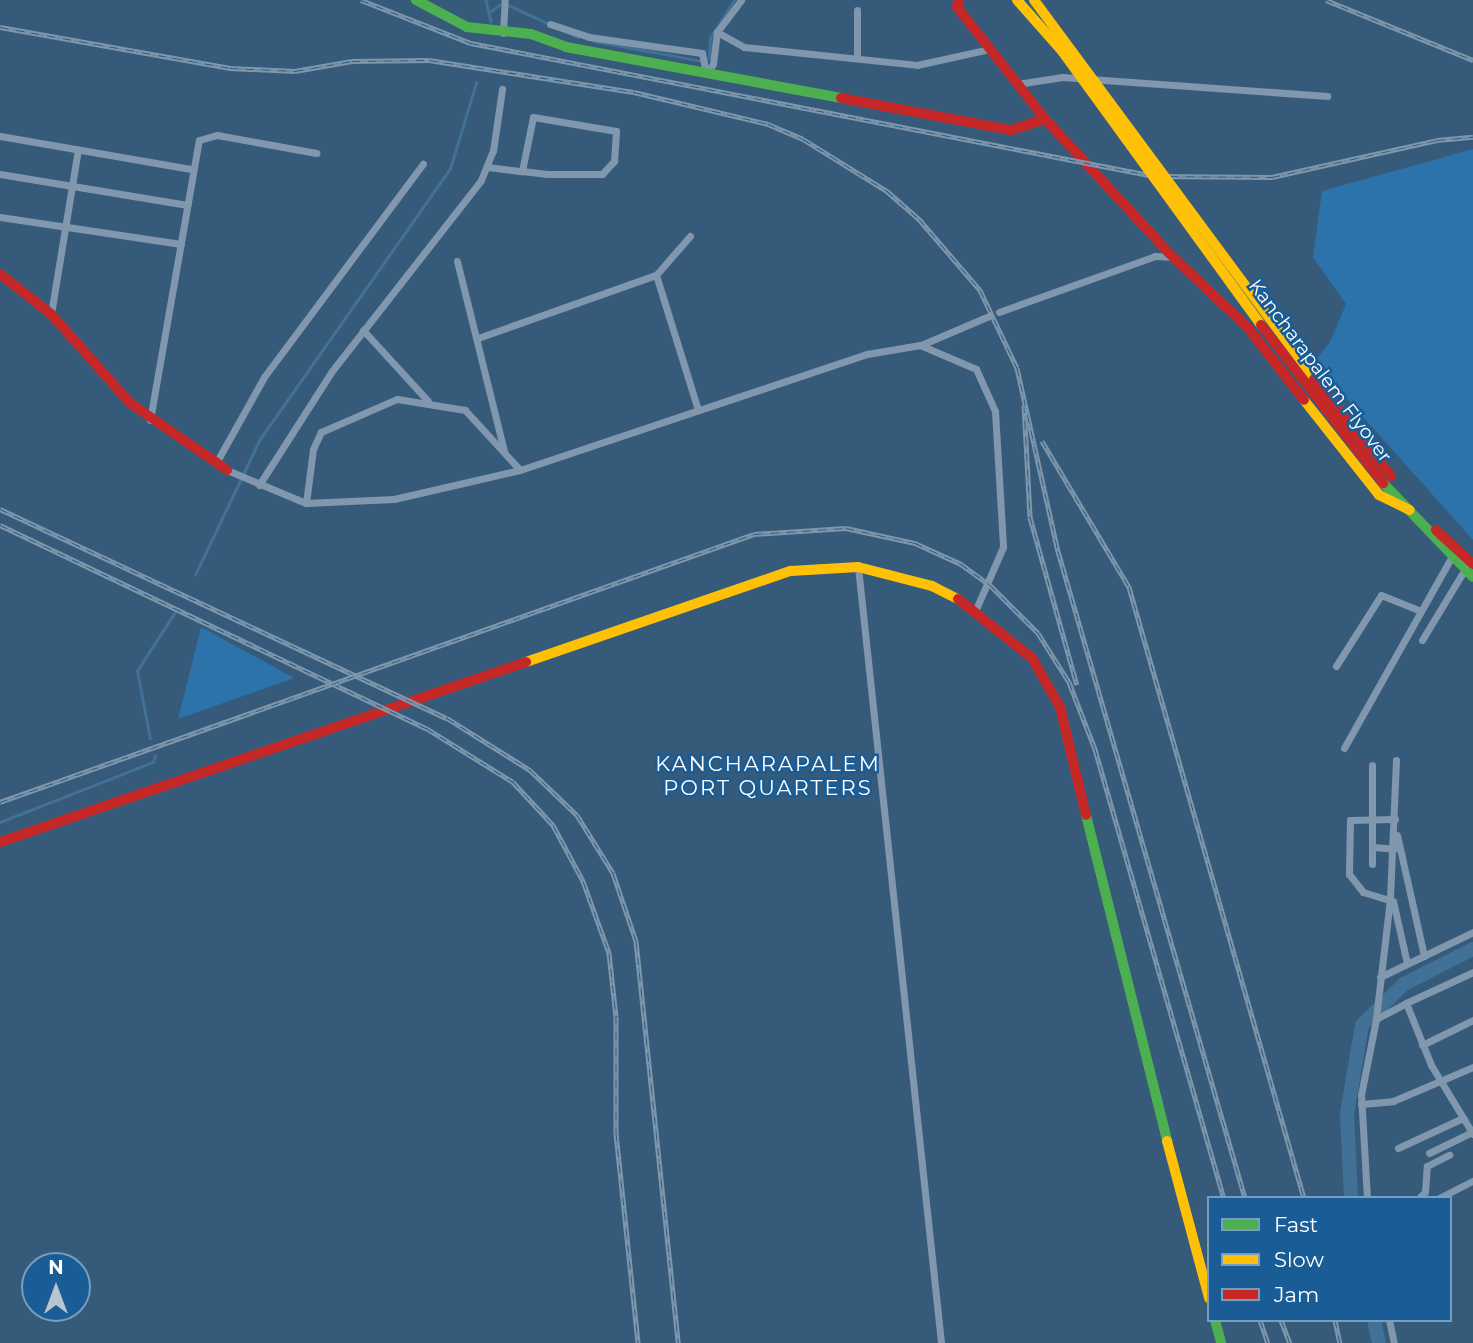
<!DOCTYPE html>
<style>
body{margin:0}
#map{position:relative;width:1473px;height:1343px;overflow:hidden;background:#365b7a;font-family:Montserrat,sans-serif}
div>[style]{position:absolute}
.green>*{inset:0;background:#2c72ab}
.stream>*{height:2.5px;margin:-1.25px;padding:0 1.25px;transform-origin:1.25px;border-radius:1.25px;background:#427198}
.river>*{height:14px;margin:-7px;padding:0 7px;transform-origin:7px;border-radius:7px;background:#427198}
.street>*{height:7px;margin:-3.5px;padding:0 3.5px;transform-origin:3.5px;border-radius:3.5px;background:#8097ad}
.fast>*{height:10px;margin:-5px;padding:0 5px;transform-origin:5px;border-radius:5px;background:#4caf50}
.slow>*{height:10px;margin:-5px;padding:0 5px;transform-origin:5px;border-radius:5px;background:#ffc107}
.jam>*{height:10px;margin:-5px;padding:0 5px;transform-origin:5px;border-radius:5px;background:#c62828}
.rail>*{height:5px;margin-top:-2.5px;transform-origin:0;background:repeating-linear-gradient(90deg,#1a5d96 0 8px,#7f97ab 0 16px);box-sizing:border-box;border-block:2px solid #7f97ab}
.slow-bridge>*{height:10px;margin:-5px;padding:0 5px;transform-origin:5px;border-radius:5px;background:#ffc107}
.jam-bridge>*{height:10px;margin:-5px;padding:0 5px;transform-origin:5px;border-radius:5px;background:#c62828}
span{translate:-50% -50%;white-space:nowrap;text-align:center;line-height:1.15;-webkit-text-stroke:5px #1a5d96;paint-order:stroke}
.street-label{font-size:19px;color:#fff}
.neighbourhood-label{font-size:21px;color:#fff;letter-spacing:2px}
.legend{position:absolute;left:1207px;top:1196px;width:245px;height:126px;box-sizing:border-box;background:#1a5d96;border:2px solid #769ec0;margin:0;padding:9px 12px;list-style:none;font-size:21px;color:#fff}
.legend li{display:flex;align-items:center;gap:14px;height:35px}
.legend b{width:35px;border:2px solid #769ec0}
.north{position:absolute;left:21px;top:1252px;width:70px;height:70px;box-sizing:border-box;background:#1a5d96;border:2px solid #769ec0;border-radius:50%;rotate:0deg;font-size:19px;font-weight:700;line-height:28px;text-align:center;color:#fff}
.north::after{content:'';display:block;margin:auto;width:24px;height:32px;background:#b9c6d0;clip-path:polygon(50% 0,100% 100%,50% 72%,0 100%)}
</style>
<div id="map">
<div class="green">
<i style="clip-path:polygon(1473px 149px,1473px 540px,1314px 362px,1330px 342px,1346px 304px,1313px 257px,1322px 191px)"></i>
<i style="clip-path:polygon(201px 627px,294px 678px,178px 719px)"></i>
</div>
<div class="stream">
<i style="left:486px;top:0;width:22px;rotate:77deg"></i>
<i style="left:508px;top:5px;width:77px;rotate:24.6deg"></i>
<i style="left:491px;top:11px;width:14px;rotate:-36deg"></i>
<i style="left:594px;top:41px;width:110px;rotate:10.5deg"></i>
<i style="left:702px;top:61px;width:8px;rotate:-23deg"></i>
<i style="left:709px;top:58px;width:20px;rotate:-87deg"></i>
<i style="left:710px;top:38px;width:45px;rotate:-57.7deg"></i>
<i style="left:195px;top:575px;width:151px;rotate:-64.5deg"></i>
<i style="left:260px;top:439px;width:330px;rotate:-54.9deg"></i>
<i style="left:450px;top:169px;width:90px;rotate:-73.2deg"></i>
<i style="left:150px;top:739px;width:69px;rotate:-100.8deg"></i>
<i style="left:137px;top:671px;width:70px;rotate:-57.2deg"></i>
<i style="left:0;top:822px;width:164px;rotate:-21.4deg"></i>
<i style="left:153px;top:762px;width:6px;rotate:-72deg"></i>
</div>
<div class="river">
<i style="left:1351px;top:1198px;width:84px;rotate:-92.7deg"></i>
<i style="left:1347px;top:1114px;width:90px;rotate:-80.4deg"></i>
<i style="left:1362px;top:1025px;width:59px;rotate:-44.3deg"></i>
<i style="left:1404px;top:984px;width:77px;rotate:-26.9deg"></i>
<i style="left:1374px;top:1320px;width:24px;rotate:78deg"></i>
</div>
<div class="street">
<i style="left:550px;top:24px;width:41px;rotate:18.4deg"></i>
<i style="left:589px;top:37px;width:114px;rotate:8.1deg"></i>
<i style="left:702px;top:53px;width:20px;rotate:79deg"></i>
<i style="left:706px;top:73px;width:11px;rotate:-52deg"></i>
<i style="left:713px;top:64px;width:32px;rotate:-83deg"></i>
<i style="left:717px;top:32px;width:40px;rotate:-53deg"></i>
<i style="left:717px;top:32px;width:31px;rotate:29deg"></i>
<i style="left:744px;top:47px;width:174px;rotate:5.9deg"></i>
<i style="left:917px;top:65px;width:75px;rotate:-12.4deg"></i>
<i style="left:503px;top:33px;width:33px;rotate:-87deg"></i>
<i style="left:857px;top:55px;width:45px;rotate:-90deg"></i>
<i style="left:1017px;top:84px;width:46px;rotate:-8.8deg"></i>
<i style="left:1062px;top:77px;width:266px;rotate:4.1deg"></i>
<i style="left:0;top:136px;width:195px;rotate:9.8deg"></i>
<i style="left:487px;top:167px;width:35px;rotate:7deg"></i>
<i style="left:522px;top:171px;width:25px;rotate:7deg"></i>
<i style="left:547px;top:174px;width:55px"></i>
<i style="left:602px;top:174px;width:18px;rotate:-47deg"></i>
<i style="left:614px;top:161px;width:30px;rotate:-86deg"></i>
<i style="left:616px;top:131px;width:84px;rotate:-170.4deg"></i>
<i style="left:533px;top:117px;width:55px;rotate:101.5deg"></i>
<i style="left:0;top:174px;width:190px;rotate:9.4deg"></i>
<i style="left:0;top:217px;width:183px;rotate:8.5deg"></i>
<i style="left:690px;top:236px;width:52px;rotate:131.1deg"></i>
<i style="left:656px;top:275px;width:141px;rotate:72.7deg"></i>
<i style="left:457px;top:261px;width:196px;rotate:76.1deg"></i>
<i style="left:999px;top:312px;width:166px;rotate:-19.7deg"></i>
<i style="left:1155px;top:256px;width:18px;rotate:3deg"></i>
<i style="left:51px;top:314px;width:167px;rotate:-80.7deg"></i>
<i style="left:363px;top:330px;width:96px;rotate:47.5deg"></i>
<i style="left:478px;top:338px;width:189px;rotate:-19.5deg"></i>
<i style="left:921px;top:345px;width:74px;rotate:-23.1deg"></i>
<i style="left:150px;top:420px;width:284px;rotate:-80.1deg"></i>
<i style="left:199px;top:140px;width:19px;rotate:-16deg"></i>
<i style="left:217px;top:135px;width:101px;rotate:10.3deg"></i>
<i style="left:216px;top:463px;width:98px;rotate:-60.8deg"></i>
<i style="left:264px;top:377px;width:266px;rotate:-53.3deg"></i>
<i style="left:227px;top:470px;width:86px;rotate:22.7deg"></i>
<i style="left:306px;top:503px;width:88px;rotate:-2.6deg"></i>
<i style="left:394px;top:499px;width:129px;rotate:-13deg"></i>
<i style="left:520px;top:470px;width:366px;rotate:-18.5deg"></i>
<i style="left:867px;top:354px;width:54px;rotate:-9.6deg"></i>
<i style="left:920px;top:345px;width:61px;rotate:23.2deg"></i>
<i style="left:976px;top:369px;width:46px;rotate:65.7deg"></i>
<i style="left:995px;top:411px;width:136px;rotate:86.6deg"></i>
<i style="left:1003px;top:547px;width:68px;rotate:113.5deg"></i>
<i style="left:259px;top:485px;width:135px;rotate:-57.4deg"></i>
<i style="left:332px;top:371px;width:242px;rotate:-52deg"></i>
<i style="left:481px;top:180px;width:31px;rotate:-68deg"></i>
<i style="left:493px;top:151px;width:63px;rotate:-81.7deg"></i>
<i style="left:306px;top:503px;width:54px;rotate:-82.6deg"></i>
<i style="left:313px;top:449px;width:19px;rotate:-65deg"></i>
<i style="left:321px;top:432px;width:83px;rotate:-23.5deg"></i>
<i style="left:397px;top:399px;width:69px;rotate:9.2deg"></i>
<i style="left:465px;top:410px;width:81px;rotate:47.5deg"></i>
<i style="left:858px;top:567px;width:780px;rotate:83.89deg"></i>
<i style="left:1422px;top:640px;width:77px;rotate:-58.8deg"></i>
<i style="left:1336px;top:666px;width:84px;rotate:-57.6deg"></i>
<i style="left:1381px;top:595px;width:43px;rotate:21.8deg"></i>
<i style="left:1344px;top:748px;width:216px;rotate:-60.6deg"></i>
<i style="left:1396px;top:760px;width:139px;rotate:92.5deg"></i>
<i style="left:1390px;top:899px;width:121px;rotate:96.7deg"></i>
<i style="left:1376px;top:1019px;width:34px;rotate:-28deg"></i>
<i style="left:1406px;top:1003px;width:67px;rotate:68deg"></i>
<i style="left:1431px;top:1065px;width:81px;rotate:58.7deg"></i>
<i style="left:1372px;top:765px;width:99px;rotate:90deg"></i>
<i style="left:1395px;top:819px;width:45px;rotate:178.7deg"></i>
<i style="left:1350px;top:820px;width:54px;rotate:91.1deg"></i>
<i style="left:1349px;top:874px;width:23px;rotate:52deg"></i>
<i style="left:1363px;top:892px;width:31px;rotate:17deg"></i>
<i style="left:1393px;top:901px;width:64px;rotate:77.3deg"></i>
<i style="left:1397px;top:835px;width:124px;rotate:77.4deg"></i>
<i style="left:1373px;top:847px;width:21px;rotate:5deg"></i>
<i style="left:1380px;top:977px;width:103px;rotate:-25.8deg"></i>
<i style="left:1406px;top:1003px;width:74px;rotate:-24.8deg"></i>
<i style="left:1422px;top:1045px;width:57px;rotate:-26.1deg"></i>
<i style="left:1361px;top:1104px;width:32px;rotate:-5deg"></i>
<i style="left:1393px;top:1101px;width:87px;rotate:-23deg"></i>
<i style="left:1398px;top:1148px;width:72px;rotate:-24.8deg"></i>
<i style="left:1429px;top:1153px;width:48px;rotate:-26deg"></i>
<i style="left:1367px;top:1198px;width:103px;rotate:-93.3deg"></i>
<i style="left:1361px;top:1095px;width:77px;rotate:-78.8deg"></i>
<i style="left:1419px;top:1198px;width:8px;rotate:-45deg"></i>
<i style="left:1425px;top:1192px;width:26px;rotate:-86deg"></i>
<i style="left:1427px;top:1166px;width:25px;rotate:-27deg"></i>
<i style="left:1439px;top:1198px;width:38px;rotate:-27deg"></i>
<i style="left:1389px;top:1320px;width:24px;rotate:78deg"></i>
</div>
<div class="fast">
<i style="left:416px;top:0;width:58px;rotate:27.9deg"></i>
<i style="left:467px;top:27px;width:64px;rotate:6.2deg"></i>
<i style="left:531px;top:34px;width:37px;rotate:20deg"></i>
<i style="left:566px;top:47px;width:280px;rotate:10.5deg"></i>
<i style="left:1383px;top:483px;width:130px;rotate:46.2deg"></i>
<i style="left:1086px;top:815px;width:336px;rotate:76deg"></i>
<i style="left:1215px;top:1320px;width:24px;rotate:75deg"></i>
</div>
<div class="slow">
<i style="left:1304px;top:400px;width:121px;rotate:51.7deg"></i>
<i style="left:1379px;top:495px;width:34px;rotate:26deg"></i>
<i style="left:526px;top:662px;width:280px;rotate:-19deg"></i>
<i style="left:791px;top:571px;width:67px;rotate:-3.4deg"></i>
<i style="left:858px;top:567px;width:76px;rotate:14.4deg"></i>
<i style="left:932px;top:586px;width:29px;rotate:27deg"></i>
<i style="left:1167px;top:1141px;width:163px;rotate:75deg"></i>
</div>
<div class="jam">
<i style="left:959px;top:0;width:7px;rotate:106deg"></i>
<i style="left:957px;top:7px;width:142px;rotate:51.8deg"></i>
<i style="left:1045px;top:119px;width:181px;rotate:47.2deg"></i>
<i style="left:1168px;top:252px;width:110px;rotate:43.5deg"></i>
<i style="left:1248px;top:328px;width:91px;rotate:52.1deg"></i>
<i style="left:841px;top:98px;width:173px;rotate:10.7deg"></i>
<i style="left:1011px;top:130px;width:36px;rotate:-18deg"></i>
<i style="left:0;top:274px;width:65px;rotate:38.1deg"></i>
<i style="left:51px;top:314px;width:119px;rotate:48.4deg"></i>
<i style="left:130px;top:403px;width:118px;rotate:34.6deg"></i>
<i style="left:1436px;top:530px;width:50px;rotate:42.6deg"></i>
<i style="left:958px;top:599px;width:95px;rotate:38.6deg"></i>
<i style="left:1032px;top:658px;width:56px;rotate:60.3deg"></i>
<i style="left:1060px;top:707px;width:111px;rotate:76.5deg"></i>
<i style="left:0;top:842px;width:556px;rotate:-18.89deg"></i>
</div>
<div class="rail">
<i style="left:361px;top:0;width:118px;rotate:21.4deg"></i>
<i style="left:471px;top:43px;width:696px;rotate:11.02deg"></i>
<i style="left:1154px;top:176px;width:118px;rotate:0.5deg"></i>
<i style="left:1272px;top:177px;width:169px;rotate:-12.6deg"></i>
<i style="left:1437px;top:140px;width:36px;rotate:-5deg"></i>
<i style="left:1326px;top:0;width:159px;rotate:22.2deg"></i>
<i style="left:0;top:27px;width:234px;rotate:10.1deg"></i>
<i style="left:230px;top:68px;width:65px;rotate:2.6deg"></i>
<i style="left:295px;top:71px;width:58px;rotate:-10deg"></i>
<i style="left:352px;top:61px;width:77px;rotate:-0.7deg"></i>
<i style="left:429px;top:60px;width:207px;rotate:8.9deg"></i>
<i style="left:634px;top:92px;width:138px;rotate:13.4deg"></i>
<i style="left:768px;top:124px;width:38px;rotate:23deg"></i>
<i style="left:803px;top:139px;width:99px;rotate:31.8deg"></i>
<i style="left:887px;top:191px;width:43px;rotate:41.2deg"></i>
<i style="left:919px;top:219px;width:94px;rotate:49.3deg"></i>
<i style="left:980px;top:290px;width:86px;rotate:64.6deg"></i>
<i style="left:1017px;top:368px;width:188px;rotate:77.4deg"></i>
<i style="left:1058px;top:551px;width:673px;rotate:73.88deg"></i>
<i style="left:1024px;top:405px;width:112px;rotate:86.9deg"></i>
<i style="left:1030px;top:517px;width:174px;rotate:74.4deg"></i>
<i style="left:1042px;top:441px;width:170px;rotate:59.2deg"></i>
<i style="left:1129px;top:587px;width:636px;rotate:74.02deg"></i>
<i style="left:0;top:509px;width:493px;rotate:25.1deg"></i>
<i style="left:447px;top:718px;width:98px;rotate:32.1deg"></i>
<i style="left:530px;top:770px;width:65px;rotate:43.8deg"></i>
<i style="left:577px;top:815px;width:68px;rotate:58.2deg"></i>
<i style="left:613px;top:873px;width:72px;rotate:71.3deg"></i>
<i style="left:636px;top:941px;width:404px;rotate:84deg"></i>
<i style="left:0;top:525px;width:472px;rotate:25.5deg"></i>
<i style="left:426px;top:728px;width:102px;rotate:31.8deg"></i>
<i style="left:513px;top:782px;width:59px;rotate:47.1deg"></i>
<i style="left:553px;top:825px;width:64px;rotate:61.8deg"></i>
<i style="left:583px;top:881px;width:77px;rotate:70.1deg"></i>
<i style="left:609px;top:953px;width:63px;rotate:83.7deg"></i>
<i style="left:616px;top:1016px;width:117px;rotate:90deg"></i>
<i style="left:616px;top:1133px;width:211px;rotate:84deg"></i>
<i style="left:0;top:802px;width:800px;rotate:-19.57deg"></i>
<i style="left:754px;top:534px;width:92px;rotate:-3.7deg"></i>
<i style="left:846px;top:528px;width:71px;rotate:12.3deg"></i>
<i style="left:915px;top:543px;width:51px;rotate:24.5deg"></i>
<i style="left:961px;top:564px;width:36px;rotate:36deg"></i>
<i style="left:990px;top:585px;width:68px;rotate:45deg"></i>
<i style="left:1038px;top:633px;width:58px;rotate:57.7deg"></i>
<i style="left:1069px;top:682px;width:72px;rotate:68.8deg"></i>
<i style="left:1095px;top:749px;width:467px;rotate:74deg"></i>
<i style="left:1260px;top:1320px;width:24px;rotate:71deg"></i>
<i style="left:1281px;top:1320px;width:25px;rotate:69deg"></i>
<i style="left:1335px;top:1320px;width:24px;rotate:78deg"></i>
</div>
<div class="slow-bridge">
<i style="left:1017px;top:0;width:68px;rotate:48.6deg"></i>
<i style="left:1062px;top:51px;width:339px;rotate:54deg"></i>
<i style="left:1034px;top:0;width:471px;rotate:53.5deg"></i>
</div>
<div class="jam-bridge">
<i style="left:1261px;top:325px;width:200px;rotate:52.3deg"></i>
<i style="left:1314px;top:379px;width:124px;rotate:51.6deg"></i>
</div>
<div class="street-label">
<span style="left:1320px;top:371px;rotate:53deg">Kancharapalem Flyover</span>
</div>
<div class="neighbourhood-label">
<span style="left:768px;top:776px">KANCHARAPALEM<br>PORT QUARTERS</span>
</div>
<ul class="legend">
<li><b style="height:9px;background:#4caf50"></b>Fast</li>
<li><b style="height:9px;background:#ffc107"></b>Slow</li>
<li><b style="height:9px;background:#c62828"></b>Jam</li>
</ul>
<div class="north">N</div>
</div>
